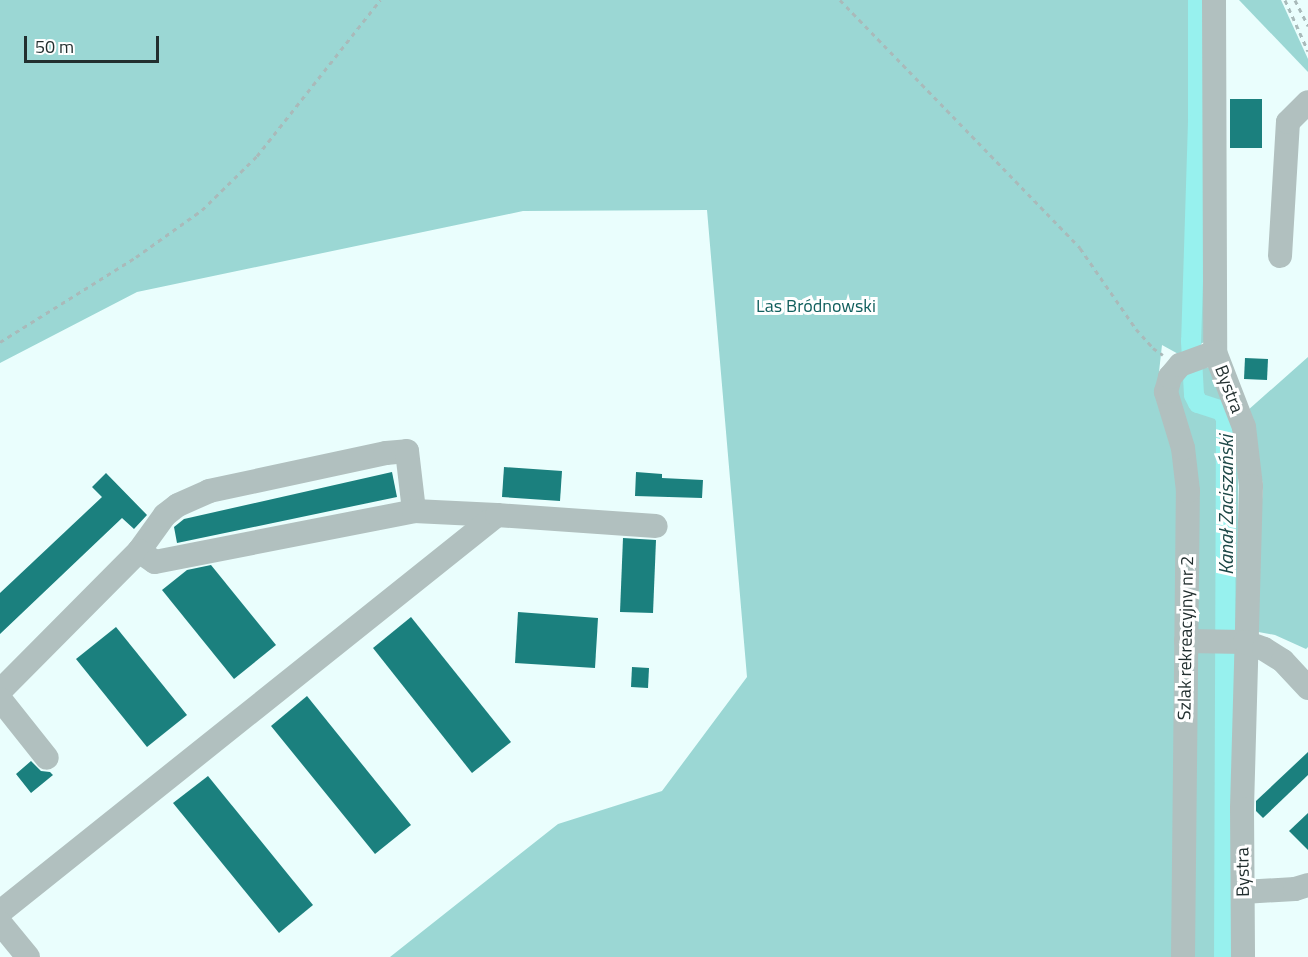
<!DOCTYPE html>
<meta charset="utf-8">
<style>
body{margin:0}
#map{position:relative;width:1308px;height:957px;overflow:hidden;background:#eafefd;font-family:"Titillium Web",sans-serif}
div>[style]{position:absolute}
.green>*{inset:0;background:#9bd7d4}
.canal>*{height:20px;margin:-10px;padding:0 10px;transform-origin:10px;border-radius:10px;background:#97f1ee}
.building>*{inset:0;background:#1b807e}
.path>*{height:3px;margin-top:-1.5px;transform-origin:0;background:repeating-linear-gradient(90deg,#a9baba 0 4.5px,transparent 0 9px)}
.minor>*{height:24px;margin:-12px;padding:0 12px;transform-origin:12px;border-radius:12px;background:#b1c0bf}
span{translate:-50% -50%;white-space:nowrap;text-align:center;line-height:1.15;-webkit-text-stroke:6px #fff;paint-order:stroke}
.park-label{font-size:18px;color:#115f5d}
.street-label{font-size:18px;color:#222f2f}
.water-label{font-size:20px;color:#1d4746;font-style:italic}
.scale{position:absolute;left:24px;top:36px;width:135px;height:27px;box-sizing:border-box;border:3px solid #222f2f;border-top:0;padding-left:8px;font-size:18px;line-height:21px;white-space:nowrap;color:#222f2f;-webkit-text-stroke:4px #fff;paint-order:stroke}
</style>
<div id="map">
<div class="green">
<i style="clip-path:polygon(0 0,1208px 0,1204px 342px,1182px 356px,1162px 345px,1159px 372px,1159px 383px,1171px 394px,1191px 368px,1194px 404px,1200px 408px,1218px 412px,1223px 419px,1221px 957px,390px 957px,558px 824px,662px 791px,747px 677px,707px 210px,523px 211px,137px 292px,0 363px)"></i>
<i style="clip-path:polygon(1239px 0,1281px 0,1308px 59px,1308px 72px)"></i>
<i style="clip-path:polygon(1308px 357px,1308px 647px,1306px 649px,1275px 635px,1253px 631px,1263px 485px,1247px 411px)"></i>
<i style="clip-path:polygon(1195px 366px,1213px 368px,1238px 442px,1239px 636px,1228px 636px,1229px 419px,1223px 408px,1198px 400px)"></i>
<i style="clip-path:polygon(1228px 648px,1239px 648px,1236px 957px,1226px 957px)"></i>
</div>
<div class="canal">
<i style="left:1198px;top:0;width:122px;rotate:90deg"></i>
<i style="left:1198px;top:122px;width:219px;rotate:91.8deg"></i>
<i style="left:1191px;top:341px;width:54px;rotate:86.8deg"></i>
<i style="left:1194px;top:395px;width:9px;rotate:63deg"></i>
<i style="left:1198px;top:403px;width:25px;rotate:18deg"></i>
<i style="left:1222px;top:411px;width:9px;rotate:63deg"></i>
<i style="left:1226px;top:419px;width:538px;rotate:90.21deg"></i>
</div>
<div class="building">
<i style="clip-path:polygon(1230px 99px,1262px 99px,1262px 148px,1230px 148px)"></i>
<i style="clip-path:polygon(1245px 358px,1268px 359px,1267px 380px,1244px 379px)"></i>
<i style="clip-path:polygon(504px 467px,562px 471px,560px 501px,502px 497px)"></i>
<i style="clip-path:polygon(392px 472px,397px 497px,177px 543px,174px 527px,184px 519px)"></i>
<i style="clip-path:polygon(636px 472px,662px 474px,662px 478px,703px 480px,702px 498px,635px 496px)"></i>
<i style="clip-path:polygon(106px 473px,147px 515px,134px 529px,122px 518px,0 634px,0 593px,102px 497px,92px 487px)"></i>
<i style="clip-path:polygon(623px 538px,656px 540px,653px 613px,620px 612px)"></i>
<i style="clip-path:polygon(211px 565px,276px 645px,234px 679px,162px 590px,187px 570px)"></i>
<i style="clip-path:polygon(518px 612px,598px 618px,595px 668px,515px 663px)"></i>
<i style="clip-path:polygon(411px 617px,511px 742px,472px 773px,373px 648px)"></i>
<i style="clip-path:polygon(116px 627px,187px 715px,147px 747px,76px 659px)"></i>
<i style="clip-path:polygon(632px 667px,649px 668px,648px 688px,631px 687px)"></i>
<i style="clip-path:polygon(307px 696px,411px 825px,375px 854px,271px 726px)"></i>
<i style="clip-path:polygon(1308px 752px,1308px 775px,1263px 818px,1256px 811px,1256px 801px)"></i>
<i style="clip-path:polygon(31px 761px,41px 771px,50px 772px,53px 775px,31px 793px,16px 774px)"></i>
<i style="clip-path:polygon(208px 776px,313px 905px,279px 933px,173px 803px)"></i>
<i style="clip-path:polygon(1308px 813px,1308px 850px,1289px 831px)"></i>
</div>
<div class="path">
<i style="left:840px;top:0;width:345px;rotate:45.9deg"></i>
<i style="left:1080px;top:248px;width:98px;rotate:55.3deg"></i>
<i style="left:1136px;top:329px;width:25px;rotate:48deg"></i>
<i style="left:1153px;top:348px;width:12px;rotate:35deg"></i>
<i style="left:1285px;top:0;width:56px;rotate:65.7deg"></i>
<i style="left:1295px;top:0;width:29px;rotate:63deg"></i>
<i style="left:0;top:342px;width:160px;rotate:-32deg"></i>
<i style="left:136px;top:257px;width:81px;rotate:-35.5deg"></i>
<i style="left:202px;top:210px;width:77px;rotate:-44.5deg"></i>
<i style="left:257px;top:156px;width:199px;rotate:-51.7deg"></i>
</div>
<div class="minor">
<i style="left:1214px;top:0;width:352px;rotate:89.8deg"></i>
<i style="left:1215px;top:352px;width:80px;rotate:68.9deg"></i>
<i style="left:1244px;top:427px;width:59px;rotate:83.2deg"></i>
<i style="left:1251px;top:486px;width:323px;rotate:91.6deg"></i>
<i style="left:1242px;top:809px;width:148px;rotate:89.6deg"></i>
<i style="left:1280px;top:256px;width:134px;rotate:-86.6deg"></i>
<i style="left:1288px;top:122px;width:28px;rotate:-45deg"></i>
<i style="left:139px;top:551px;width:44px;rotate:-54.2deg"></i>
<i style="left:165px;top:515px;width:16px;rotate:-38deg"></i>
<i style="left:178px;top:505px;width:34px;rotate:-24deg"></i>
<i style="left:209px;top:491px;width:181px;rotate:-12.1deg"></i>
<i style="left:386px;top:453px;width:21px;rotate:-5deg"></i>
<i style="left:407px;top:451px;width:60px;rotate:83.3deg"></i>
<i style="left:1186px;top:641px;width:59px;rotate:1deg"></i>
<i style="left:1245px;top:642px;width:20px;rotate:20deg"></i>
<i style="left:1264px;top:649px;width:22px;rotate:32deg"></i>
<i style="left:1283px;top:661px;width:37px;rotate:47deg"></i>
<i style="left:0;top:691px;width:197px;rotate:-45.2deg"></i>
<i style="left:139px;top:551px;width:19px;rotate:35deg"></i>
<i style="left:155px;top:562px;width:264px;rotate:-11.1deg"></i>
<i style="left:414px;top:511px;width:83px;rotate:2.8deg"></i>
<i style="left:0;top:699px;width:75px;rotate:51.5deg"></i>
<i style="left:1243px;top:892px;width:52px;rotate:-3.3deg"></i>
<i style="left:1295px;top:889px;width:14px;rotate:-17deg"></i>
<i style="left:0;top:912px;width:636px;rotate:-38.62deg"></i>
<i style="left:497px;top:515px;width:159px;rotate:4deg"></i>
<i style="left:0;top:923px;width:44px;rotate:50.5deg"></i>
<i style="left:1183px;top:957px;width:466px;rotate:-89.4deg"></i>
<i style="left:1188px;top:491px;width:43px;rotate:-96.6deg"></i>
<i style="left:1183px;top:448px;width:59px;rotate:-106.9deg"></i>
<i style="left:1166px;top:392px;width:16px;rotate:-75deg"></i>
<i style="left:1170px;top:377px;width:16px;rotate:-50deg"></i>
<i style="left:1180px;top:365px;width:37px;rotate:-20deg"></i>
</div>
<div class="park-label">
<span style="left:816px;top:306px">Las Bródnowski</span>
</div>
<div class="street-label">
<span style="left:1229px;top:389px;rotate:69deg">Bystra</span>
<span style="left:1186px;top:638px;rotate:-89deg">Szlak rekreacyjny nr 2</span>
<span style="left:1243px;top:872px;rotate:-91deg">Bystra</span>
</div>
<div class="water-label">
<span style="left:1225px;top:505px;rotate:-90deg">Kanał Zaciszański</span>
</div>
<div class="scale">50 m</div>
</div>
